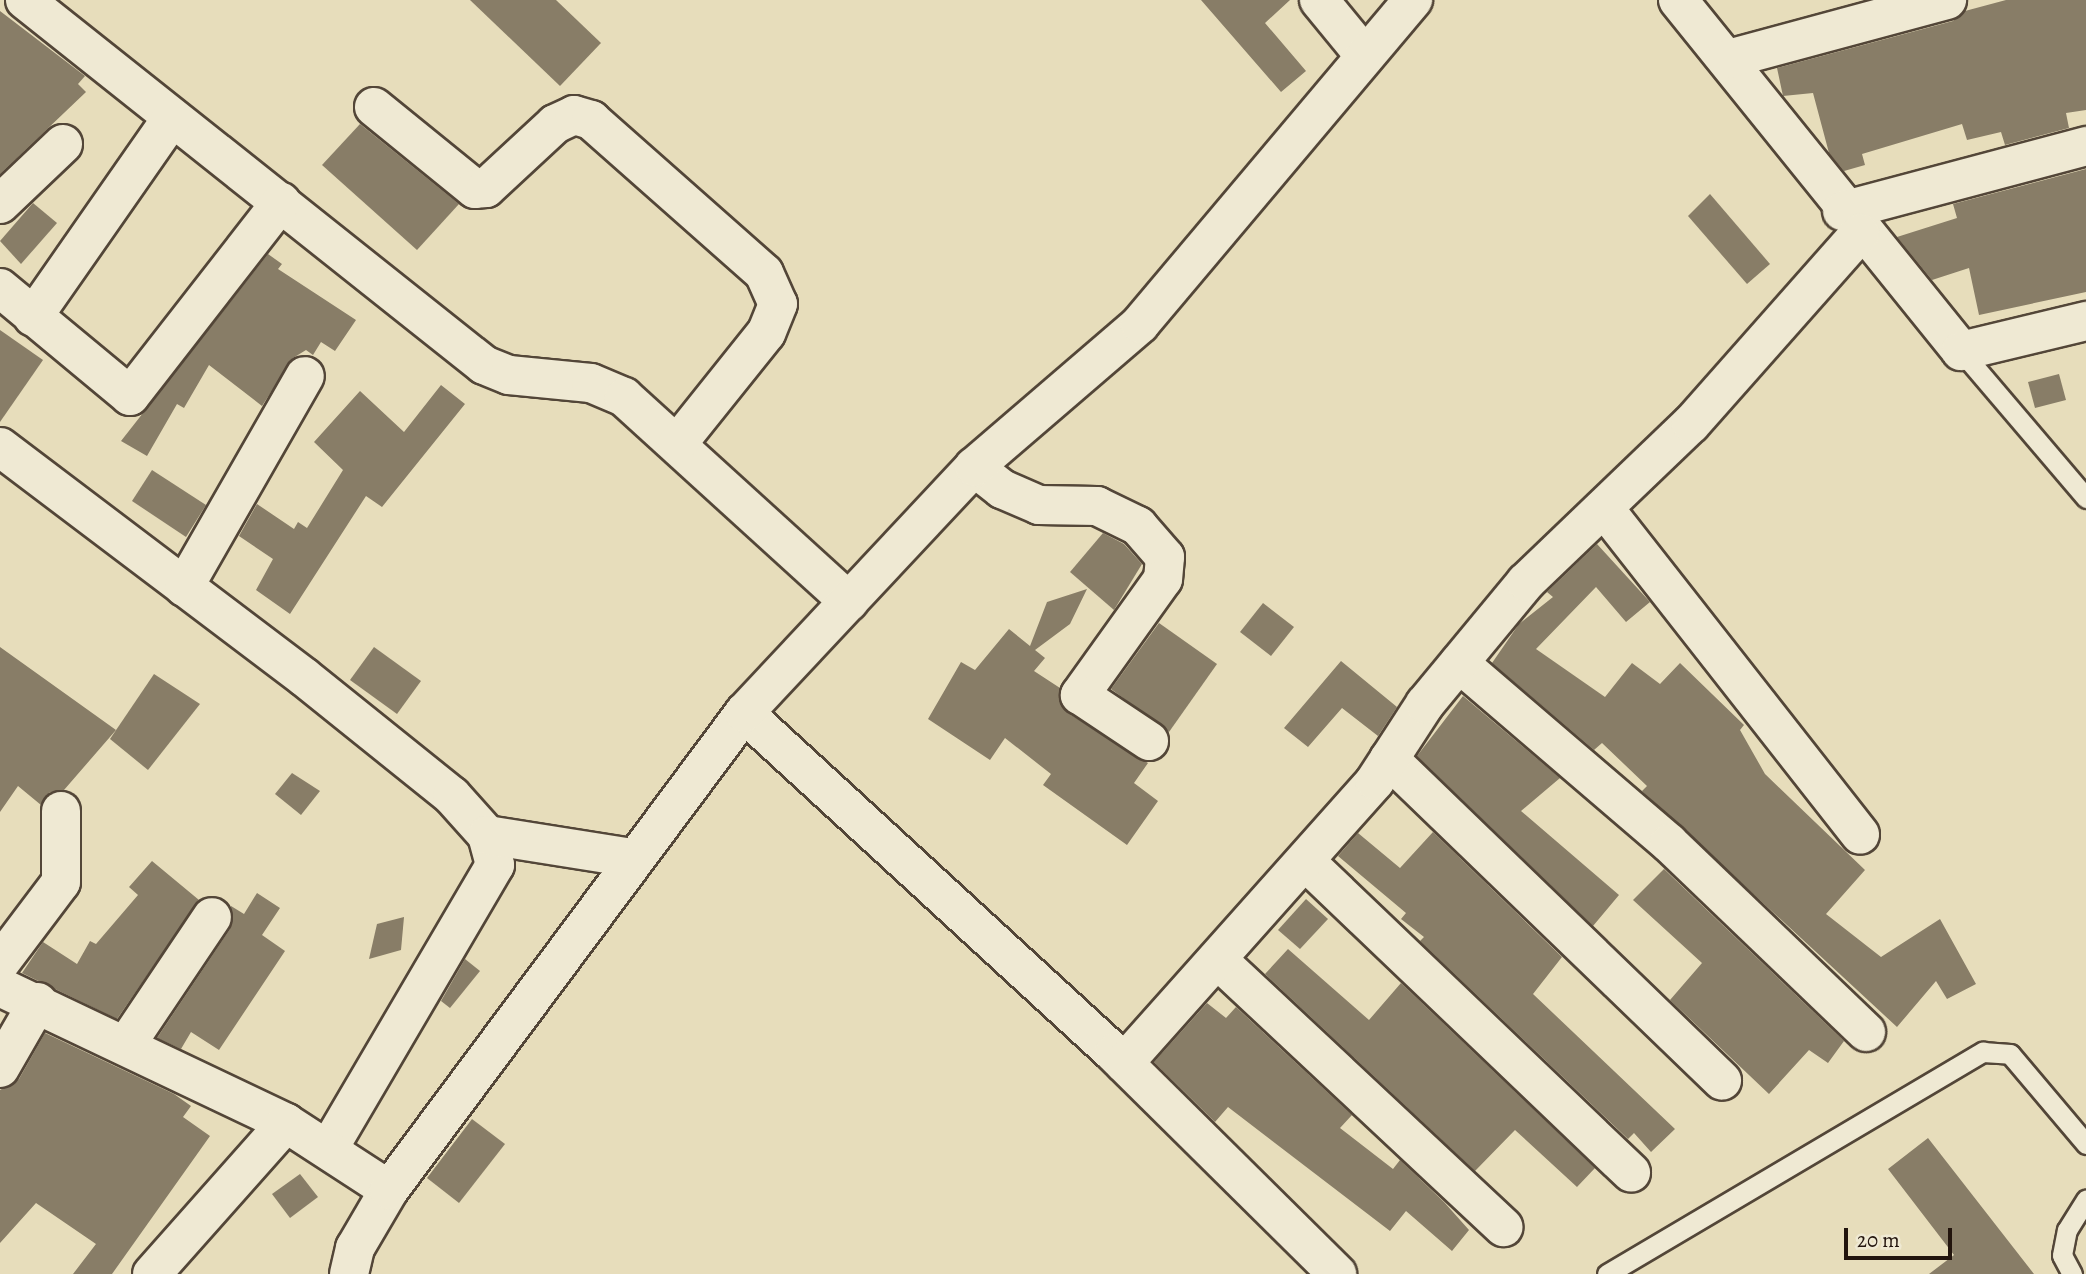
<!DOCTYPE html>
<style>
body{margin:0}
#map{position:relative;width:2086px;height:1274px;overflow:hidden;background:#e7ddbb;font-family:Alegreya,serif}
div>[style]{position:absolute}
.building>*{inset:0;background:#887d67}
.roads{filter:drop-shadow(2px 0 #534638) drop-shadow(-2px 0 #534638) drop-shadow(0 2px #534638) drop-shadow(0 -2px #534638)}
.lane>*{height:19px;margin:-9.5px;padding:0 9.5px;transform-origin:9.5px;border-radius:9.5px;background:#efe9d3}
.street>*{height:38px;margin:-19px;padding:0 19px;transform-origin:19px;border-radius:19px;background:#efe9d3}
span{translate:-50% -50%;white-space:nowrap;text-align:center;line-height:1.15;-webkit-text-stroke:7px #efe9d3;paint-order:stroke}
.scale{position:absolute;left:1844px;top:1228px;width:108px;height:32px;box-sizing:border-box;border:4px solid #22140d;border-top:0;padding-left:9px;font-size:21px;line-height:24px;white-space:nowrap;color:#22140d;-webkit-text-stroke:5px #efe9d3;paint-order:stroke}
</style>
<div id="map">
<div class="building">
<i style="clip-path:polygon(470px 0,556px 0,601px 43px,560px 86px)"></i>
<i style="clip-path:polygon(1201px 0,1290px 0,1265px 23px,1306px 71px,1281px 92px)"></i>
<i style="clip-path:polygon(2006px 0,2086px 0,2086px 110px,2066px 113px,2069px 128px,2005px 145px,2001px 132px,1967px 140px,1962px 124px,1862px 154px,1865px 165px,1844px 171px,1829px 153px,1813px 93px,1783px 96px,1777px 68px,1953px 21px,1965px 11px)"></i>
<i style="clip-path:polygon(0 11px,85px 76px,78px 84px,86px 92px,0 174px)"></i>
<i style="clip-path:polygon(360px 124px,459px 204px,417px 250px,322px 165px)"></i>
<i style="clip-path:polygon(2086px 169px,2086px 292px,1979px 315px,1969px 268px,1932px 280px,1897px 237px,1957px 218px,1953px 204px)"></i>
<i style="clip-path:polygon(1710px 194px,1770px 264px,1747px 284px,1688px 216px)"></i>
<i style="clip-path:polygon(33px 203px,57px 223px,21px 264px,0 241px)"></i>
<i style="clip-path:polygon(268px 254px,282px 264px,278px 269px,356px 320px,335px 351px,321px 342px,313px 355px,306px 350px,293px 358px,262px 406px,209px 365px,184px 408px,177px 404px,147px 456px,121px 441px)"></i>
<i style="clip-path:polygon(0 330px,43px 360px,0 422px)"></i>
<i style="clip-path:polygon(2059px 374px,2066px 400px,2035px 408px,2028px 382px)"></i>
<i style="clip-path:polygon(441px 385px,465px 404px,382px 507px,366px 496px,290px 614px,256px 590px,273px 559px,239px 536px,257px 504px,294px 529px,298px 522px,307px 528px,343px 470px,314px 442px,360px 391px,404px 432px)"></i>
<i style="clip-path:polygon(152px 470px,206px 505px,186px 537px,132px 501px)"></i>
<i style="clip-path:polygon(1103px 533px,1124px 544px,1142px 564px,1114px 610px,1070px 572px)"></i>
<i style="clip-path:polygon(1597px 544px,1650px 602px,1626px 622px,1596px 587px,1536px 649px,1605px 697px,1632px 663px,1660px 684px,1680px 663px,1744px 725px,1740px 730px,1765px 774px,1865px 870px,1826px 914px,1881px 957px,1940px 919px,1976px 984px,1947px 999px,1936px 981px,1897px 1027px,1642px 791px,1647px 786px,1602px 743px,1594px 750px,1492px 663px,1519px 624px,1553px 597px,1547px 592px)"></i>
<i style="clip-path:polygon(1087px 589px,1070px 624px,1035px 650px,1045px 658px,1034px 671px,1060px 688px,1068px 713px,1148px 763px,1134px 783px,1158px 801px,1127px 845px,1043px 785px,1051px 774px,1005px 738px,990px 760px,928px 719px,961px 662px,975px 670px,1009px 629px,1030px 646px,1047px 602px)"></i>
<i style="clip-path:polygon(1263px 603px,1294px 627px,1271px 656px,1240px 632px)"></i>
<i style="clip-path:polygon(1159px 623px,1217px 664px,1169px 732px,1111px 689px)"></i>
<i style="clip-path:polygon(0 647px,116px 730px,64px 790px,50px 792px,41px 805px,18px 786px,0 812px)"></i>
<i style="clip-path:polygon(374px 647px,421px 681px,397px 714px,350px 680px)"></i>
<i style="clip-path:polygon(1341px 661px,1397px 707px,1378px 736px,1342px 708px,1308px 747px,1284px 728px)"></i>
<i style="clip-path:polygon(154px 674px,200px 704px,148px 770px,110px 739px)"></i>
<i style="clip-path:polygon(1463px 696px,1560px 778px,1521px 811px,1619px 895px,1593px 926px,1417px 756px)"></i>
<i style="clip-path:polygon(292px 773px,320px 791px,301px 815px,275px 794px)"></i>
<i style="clip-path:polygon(1433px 832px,1562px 957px,1533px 994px,1675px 1129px,1651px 1152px,1634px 1133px,1628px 1139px,1420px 941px,1424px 937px,1401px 919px,1406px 913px,1338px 856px,1358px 833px,1400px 868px)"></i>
<i style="clip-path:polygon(152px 861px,199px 900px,117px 1019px,22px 973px,43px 942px,77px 964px,90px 941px,96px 944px,138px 895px,129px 887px)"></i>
<i style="clip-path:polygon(1664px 869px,1844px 1041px,1828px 1063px,1809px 1050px,1769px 1094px,1670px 1000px,1702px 963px,1633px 900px)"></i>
<i style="clip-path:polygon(257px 893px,280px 908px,262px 935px,285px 951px,219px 1050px,191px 1032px,181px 1049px,157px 1038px,230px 929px,231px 906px,244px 914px)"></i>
<i style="clip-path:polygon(1306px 899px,1328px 919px,1300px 949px,1278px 930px)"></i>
<i style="clip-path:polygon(404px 917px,401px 950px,369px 959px,377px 924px)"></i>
<i style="clip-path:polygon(1288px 949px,1369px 1020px,1401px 983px,1595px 1168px,1577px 1187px,1515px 1130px,1475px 1171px,1265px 974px)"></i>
<i style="clip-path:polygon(465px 959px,480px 971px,450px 1008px,441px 1001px)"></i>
<i style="clip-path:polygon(1207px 1003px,1226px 1018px,1236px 1007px,1352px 1115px,1340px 1128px,1393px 1169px,1400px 1160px,1444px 1202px,1469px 1230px,1452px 1251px,1406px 1211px,1390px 1231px,1228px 1107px,1215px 1122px,1154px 1062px)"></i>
<i style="clip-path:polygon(45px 1033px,174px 1094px,191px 1106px,183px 1117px,210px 1136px,112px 1274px,73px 1274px,96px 1244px,36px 1203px,0 1243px,0 1090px,19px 1079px)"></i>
<i style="clip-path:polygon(472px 1119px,505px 1144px,459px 1203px,427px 1178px)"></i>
<i style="clip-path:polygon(1928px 1138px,2034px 1274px,1929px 1274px,1954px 1255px,1888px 1169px)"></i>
<i style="clip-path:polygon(300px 1174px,318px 1197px,290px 1218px,272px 1194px)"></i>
</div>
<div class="roads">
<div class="lane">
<i style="left:1961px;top:351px;width:193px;rotate:49.6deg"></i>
<i style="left:1607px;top:1274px;width:437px;rotate:-30.6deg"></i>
<i style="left:1983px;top:1052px;width:27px;rotate:4deg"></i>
<i style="left:2010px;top:1054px;width:118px;rotate:49.8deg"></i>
<i style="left:2072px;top:1274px;width:21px;rotate:-118deg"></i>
<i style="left:2062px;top:1255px;width:25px;rotate:-79deg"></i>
<i style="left:2067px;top:1230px;width:36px;rotate:-58deg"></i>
</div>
<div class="street">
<i style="left:25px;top:0;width:586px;rotate:38.49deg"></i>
<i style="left:484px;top:365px;width:27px;rotate:22deg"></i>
<i style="left:509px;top:375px;width:82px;rotate:5.6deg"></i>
<i style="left:591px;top:383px;width:36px;rotate:23deg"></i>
<i style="left:624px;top:397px;width:304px;rotate:42.3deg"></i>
<i style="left:1319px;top:0;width:72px;rotate:50.6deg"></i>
<i style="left:1678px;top:0;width:451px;rotate:51.1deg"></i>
<i style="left:1961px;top:351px;width:129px;rotate:-13.5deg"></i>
<i style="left:1728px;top:59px;width:227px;rotate:-15.1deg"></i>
<i style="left:374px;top:107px;width:130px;rotate:39.1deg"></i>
<i style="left:475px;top:189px;width:11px;rotate:-5deg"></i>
<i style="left:486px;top:188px;width:94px;rotate:-42.8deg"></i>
<i style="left:555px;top:124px;width:21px;rotate:-25deg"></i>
<i style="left:574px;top:115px;width:18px;rotate:16deg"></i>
<i style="left:591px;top:120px;width:231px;rotate:41.5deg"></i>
<i style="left:764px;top:273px;width:34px;rotate:66deg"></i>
<i style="left:778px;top:304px;width:31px;rotate:112deg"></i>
<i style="left:766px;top:333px;width:141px;rotate:128.7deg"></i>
<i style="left:0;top:204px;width:87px;rotate:-43.6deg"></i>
<i style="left:1842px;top:211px;width:253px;rotate:-14.9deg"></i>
<i style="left:0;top:288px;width:169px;rotate:39.7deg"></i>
<i style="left:130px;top:396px;width:246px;rotate:-52.1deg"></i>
<i style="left:33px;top:317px;width:243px;rotate:-55.1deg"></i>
<i style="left:0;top:447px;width:381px;rotate:37.1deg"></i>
<i style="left:304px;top:677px;width:190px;rotate:38.8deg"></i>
<i style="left:452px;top:796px;width:52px;rotate:48.1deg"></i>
<i style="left:487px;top:835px;width:31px;rotate:75deg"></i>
<i style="left:495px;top:865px;width:326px;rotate:120.4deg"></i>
<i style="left:974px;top:467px;width:36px;rotate:38deg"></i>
<i style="left:1002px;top:489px;width:40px;rotate:23.4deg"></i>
<i style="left:1039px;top:505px;width:58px;rotate:1deg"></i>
<i style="left:1097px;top:506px;width:46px;rotate:26deg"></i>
<i style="left:1138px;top:526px;width:41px;rotate:48.9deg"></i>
<i style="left:1165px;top:557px;width:22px;rotate:95deg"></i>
<i style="left:1163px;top:579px;width:143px;rotate:125.6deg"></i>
<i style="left:1080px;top:695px;width:83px;rotate:33.7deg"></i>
<i style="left:1604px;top:508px;width:415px;rotate:51.9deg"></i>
<i style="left:184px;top:587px;width:243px;rotate:-60.2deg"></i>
<i style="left:1459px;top:663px;width:277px;rotate:40.6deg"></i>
<i style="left:1669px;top:843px;width:273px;rotate:43.8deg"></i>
<i style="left:744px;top:713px;width:502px;rotate:42.58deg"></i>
<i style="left:1114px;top:1053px;width:314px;rotate:44.7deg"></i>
<i style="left:1389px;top:759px;width:463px;rotate:44deg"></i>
<i style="left:487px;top:835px;width:147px;rotate:9deg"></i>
<i style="left:1305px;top:861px;width:451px;rotate:43.7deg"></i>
<i style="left:1218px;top:960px;width:391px;rotate:43.1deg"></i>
<i style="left:0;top:963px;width:101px;rotate:-53deg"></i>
<i style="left:61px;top:882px;width:71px;rotate:-90deg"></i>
<i style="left:0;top:987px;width:317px;rotate:25.4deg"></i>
<i style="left:286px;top:1123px;width:123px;rotate:33deg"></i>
<i style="left:126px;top:1045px;width:154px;rotate:-56.1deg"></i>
<i style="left:1124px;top:1063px;width:378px;rotate:-48.3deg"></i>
<i style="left:1375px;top:781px;width:92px;rotate:-57deg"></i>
<i style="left:1425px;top:704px;width:158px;rotate:-50.4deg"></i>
<i style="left:1526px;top:582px;width:228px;rotate:-43.8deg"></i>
<i style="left:1691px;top:424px;width:255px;rotate:-48.5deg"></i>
<i style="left:0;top:1068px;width:76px;rotate:-60.1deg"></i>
<i style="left:152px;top:1274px;width:202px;rotate:-48.4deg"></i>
<i style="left:349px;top:1274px;width:27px;rotate:-77deg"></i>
<i style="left:355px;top:1248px;width:67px;rotate:-59.6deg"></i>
<i style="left:389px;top:1190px;width:595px;rotate:-53.34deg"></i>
<i style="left:744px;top:713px;width:337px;rotate:-46.9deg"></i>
<i style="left:974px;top:467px;width:219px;rotate:-40.7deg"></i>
<i style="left:1140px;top:324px;width:424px;rotate:-49.9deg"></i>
</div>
</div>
<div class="scale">20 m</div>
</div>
